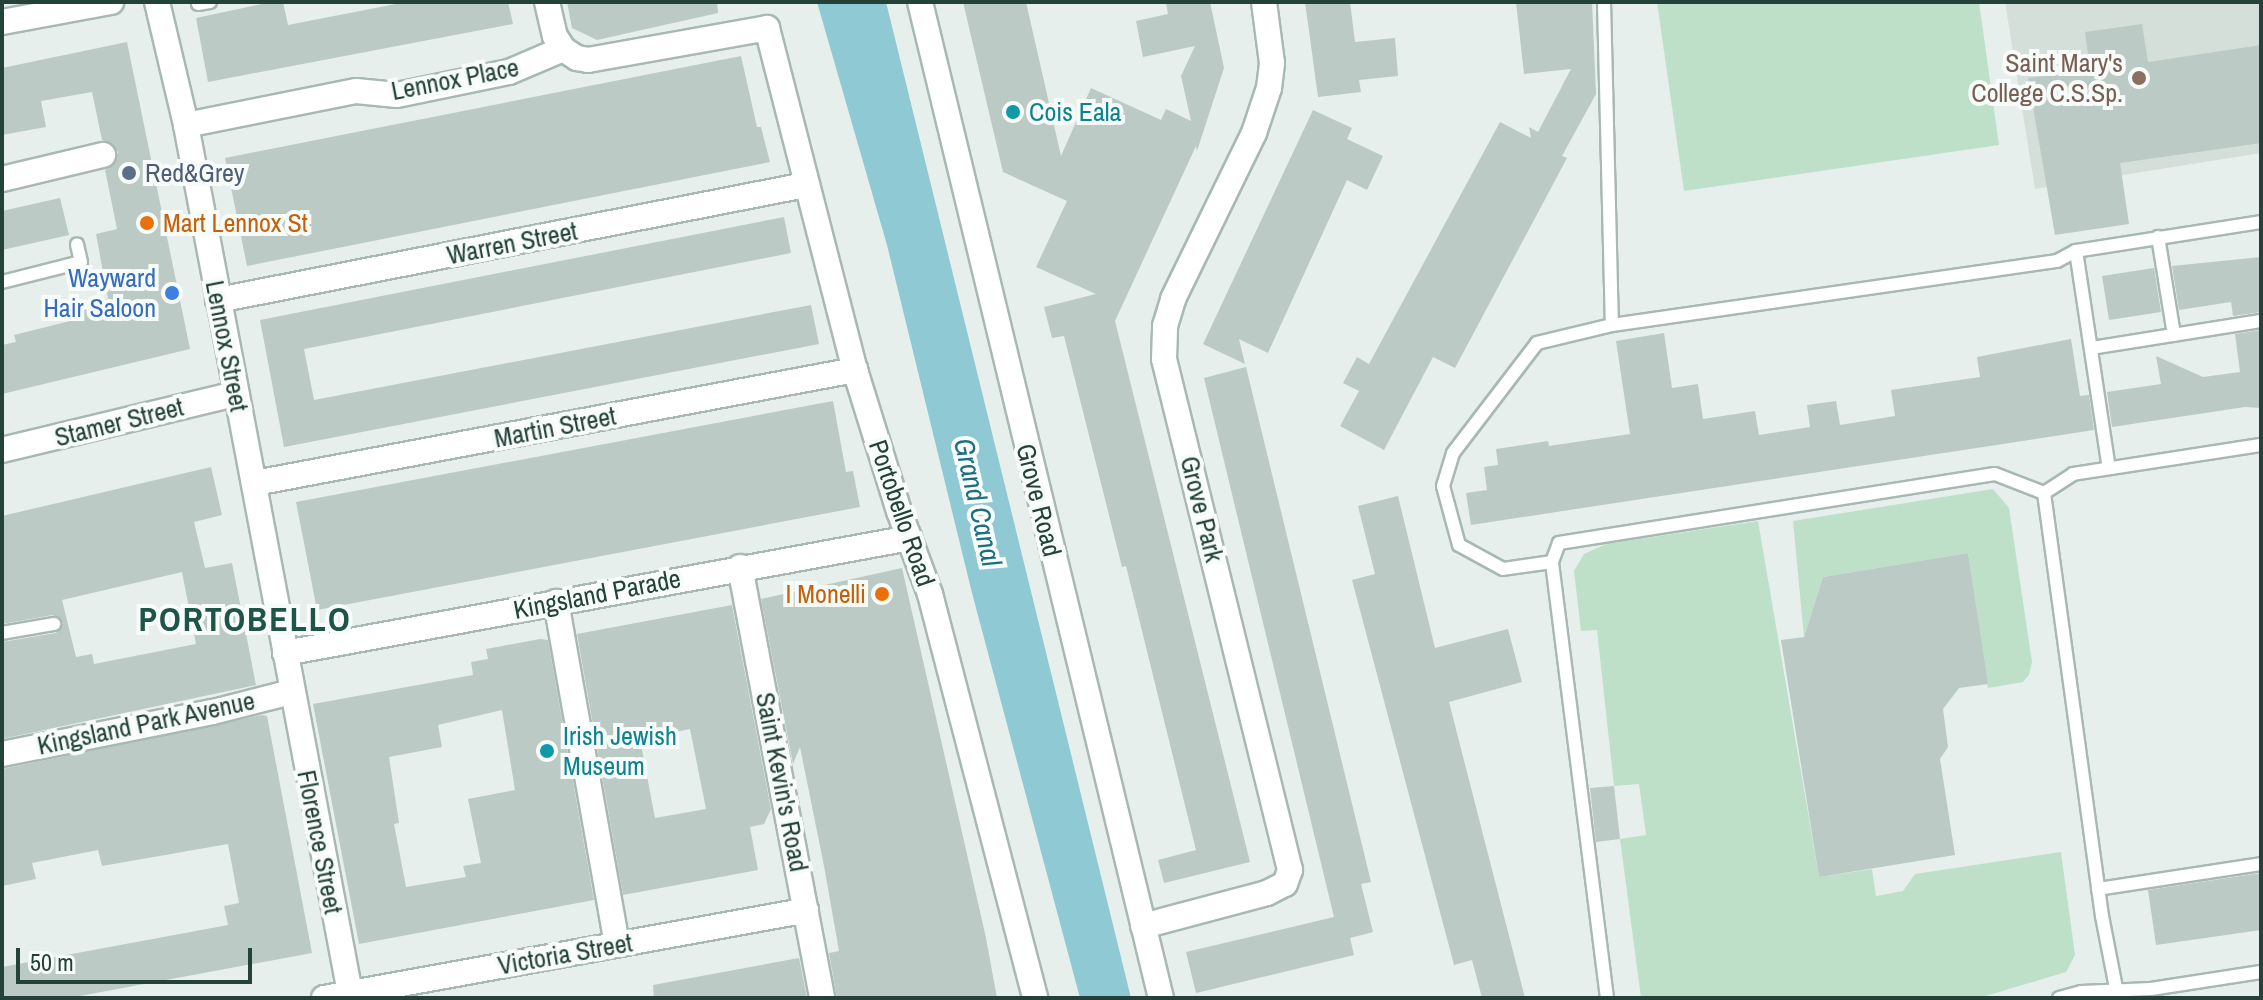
<!DOCTYPE html>
<style>
body{margin:0}
#map{position:relative;width:2263px;height:1000px;overflow:hidden;background:#e6efeb;font-family:"Archivo Narrow",sans-serif}
div>[style]{position:absolute}
.built>*{inset:0;background:#d4dfda}
.green>*{inset:0;background:#bfe0c8}
.water>*{inset:0;background:#8ec9d4}
.building>*{inset:0;background:#bbcac4}
.roads{filter:drop-shadow(2px 0 #a8b8b2) drop-shadow(-2px 0 #a8b8b2) drop-shadow(0 2px #a8b8b2) drop-shadow(0 -2px #a8b8b2)}
.service>*{height:12px;margin:-6px;padding:0 6px;transform-origin:6px;border-radius:6px;background:#fff}
.minor>*{height:24px;margin:-12px;padding:0 12px;transform-origin:12px;border-radius:12px;background:#fff}
.secondary>*{height:24px;margin:-12px;padding:0 12px;transform-origin:12px;border-radius:12px;background:#fff}
.dots>*{width:22px;height:22px;translate:-50% -50%;box-sizing:border-box;border:4px solid #f7fbf9;border-radius:50%}
span{translate:-50% -50%;white-space:nowrap;text-align:center;line-height:1.15;-webkit-text-stroke:8px #f7fbf9;paint-order:stroke}
.education-label{font-size:26px;color:#785e54}
.right{translate:-100% -50%;text-align:right}
.street-label{font-size:26px;color:#24423a}
.culture-label{font-size:26px;color:#0d838f}
.left{translate:0 -50%;text-align:left}
.service-label{font-size:26px;color:#4e5e75}
.food-label{font-size:26px;color:#c56008}
.shop-label{font-size:26px;color:#366cbe}
.water-label{font-size:28px;color:#1c6f80;font-style:italic}
.district-label{font-size:34px;color:#1f5548;font-weight:700;letter-spacing:2px}
.frame{position:absolute;inset:0;border:4px solid #24423a;pointer-events:none}
.scale{position:absolute;left:16px;top:948px;width:236px;height:36px;box-sizing:border-box;border:4px solid #24423a;border-top:0;padding-left:10px;font-size:24px;line-height:28px;white-space:nowrap;color:#24423a;-webkit-text-stroke:6px #f7fbf9;paint-order:stroke}
</style>
<div id="map">
<div class="built">
<i style="clip-path:polygon(2005px 2px,2261px 2px,2261px 153px,2035px 189px)"></i>
</div>
<div class="green">
<i style="clip-path:polygon(1657px 2px,1979px 2px,1999px 145px,1684px 191px)"></i>
<i style="clip-path:polygon(1993px 489px,2009px 508px,2032px 662px,2029px 675px,2023px 682px,1988px 688px,1968px 553px,1823px 577px,1804px 637px,1793px 521px)"></i>
<i style="clip-path:polygon(1758px 521px,1819px 877px,1872px 869px,1876px 896px,1903px 891px,1915px 874px,2061px 852px,2075px 955px,2066px 972px,1979px 998px,1641px 998px,1620px 839px,1646px 835px,1639px 784px,1614px 786px,1597px 630px,1581px 631px,1574px 571px,1584px 554px,1606px 544px)"></i>
</div>
<div class="water">
<i style="clip-path:polygon(817px 2px,886px 2px,1131px 998px,1080px 998px,972px 593px,887px 245px)"></i>
</div>
<div class="building">
<i style="clip-path:polygon(271px 2px,283px 2px,288px 25px,406px 2px,508px 2px,513px 24px,208px 82px,196px 18px)"></i>
<i style="clip-path:polygon(567px 2px,717px 2px,718px 13px,597px 40px,572px 28px)"></i>
<i style="clip-path:polygon(963px 2px,1026px 2px,1061px 156px,1091px 88px,1161px 120px,1166px 109px,1191px 121px,1181px 76px,1195px 46px,1143px 57px,1136px 21px,1168px 14px,1166px 2px,1210px 2px,1224px 68px,1197px 151px,1196px 146px,1115px 321px,1250px 862px,1164px 883px,1158px 860px,1196px 850px,1126px 566px,1122px 567px,1064px 336px,1052px 338px,1044px 307px,1096px 294px,1036px 267px,1067px 201px,1003px 172px)"></i>
<i style="clip-path:polygon(1305px 2px,1350px 2px,1355px 42px,1395px 38px,1398px 76px,1359px 80px,1361px 92px,1318px 97px)"></i>
<i style="clip-path:polygon(1516px 2px,1592px 2px,1596px 94px,1562px 156px,1567px 158px,1455px 368px,1433px 357px,1384px 450px,1340px 426px,1359px 391px,1343px 383px,1357px 357px,1369px 364px,1500px 122px,1531px 138px,1529px 127px,1538px 132px,1571px 69px,1524px 74px)"></i>
<i style="clip-path:polygon(2142px 24px,2148px 62px,2261px 45px,2261px 143px,2120px 163px,2129px 224px,2055px 235px,2028px 78px,2090px 70px,2085px 32px)"></i>
<i style="clip-path:polygon(127px 42px,190px 349px,2px 394px,2px 345px,16px 342px,14px 335px,82px 318px,79px 306px,108px 299px,96px 234px,117px 229px,105px 170px,114px 165px,118px 152px,113px 144px,102px 140px,92px 92px,41px 101px,46px 127px,2px 135px,2px 68px)"></i>
<i style="clip-path:polygon(741px 56px,757px 127px,761px 127px,770px 162px,247px 266px,225px 158px)"></i>
<i style="clip-path:polygon(1313px 110px,1352px 128px,1347px 139px,1383px 156px,1367px 190px,1347px 180px,1268px 353px,1239px 339px,1245px 364px,1203px 344px)"></i>
<i style="clip-path:polygon(60px 198px,69px 235px,2px 250px,2px 211px)"></i>
<i style="clip-path:polygon(784px 217px,791px 253px,304px 349px,314px 400px,811px 305px,819px 344px,284px 447px,260px 320px)"></i>
<i style="clip-path:polygon(2261px 257px,2261px 312px,2233px 316px,2231px 302px,2179px 310px,2172px 266px)"></i>
<i style="clip-path:polygon(2154px 268px,2161px 312px,2109px 320px,2102px 276px)"></i>
<i style="clip-path:polygon(2261px 330px,2261px 408px,2245px 407px,2112px 427px,2107px 392px,2161px 384px,2156px 356px,2203px 377px,2240px 372px,2235px 334px)"></i>
<i style="clip-path:polygon(1664px 333px,1672px 388px,1698px 384px,1703px 419px,1755px 411px,1759px 435px,1810px 427px,1807px 405px,1836px 401px,1840px 425px,1895px 416px,1891px 390px,1980px 377px,1977px 357px,2071px 339px,2080px 396px,2089px 395px,2094px 430px,1471px 525px,1466px 493px,1487px 490px,1484px 467px,1498px 465px,1496px 449px,1548px 441px,1549px 446px,1630px 434px,1616px 341px)"></i>
<i style="clip-path:polygon(1246px 367px,1371px 882px,1361px 884px,1373px 932px,1350px 938px,1354px 955px,1196px 993px,1186px 952px,1334px 917px,1204px 378px)"></i>
<i style="clip-path:polygon(833px 401px,846px 472px,853px 471px,860px 507px,317px 610px,296px 502px)"></i>
<i style="clip-path:polygon(evenodd,211px 467px,222px 515px,194px 522px,205px 568px,232px 563px,256px 685px,2px 739px,2px 642px,56px 633px,63px 623px,53px 615px,2px 624px,2px 516px,211px 467px,182px 572px,196px 644px,94px 664px,92px 654px,76px 657px,62px 600px,182px 572px)"></i>
<i style="clip-path:polygon(1398px 496px,1435px 648px,1508px 629px,1522px 682px,1449px 702px,1525px 998px,1482px 998px,1472px 960px,1454px 965px,1352px 580px,1375px 574px,1358px 506px)"></i>
<i style="clip-path:polygon(1968px 553px,1988px 684px,1959px 688px,1943px 709px,1948px 747px,1940px 759px,1955px 855px,1819px 877px,1781px 640px,1804px 637px,1823px 577px)"></i>
<i style="clip-path:polygon(902px 568px,986px 938px,997px 998px,837px 998px,829px 953px,839px 951px,824px 866px,800px 747px,793px 764px,761px 599px)"></i>
<i style="clip-path:polygon(evenodd,732px 605px,771px 809px,764px 824px,750px 827px,758px 870px,623px 895px,577px 634px,732px 605px,690px 729px,706px 809px,655px 818px,640px 739px,690px 729px)"></i>
<i style="clip-path:polygon(evenodd,540px 639px,548px 640px,594px 900px,359px 944px,313px 704px,473px 675px,471px 662px,488px 659px,486px 649px,540px 639px,502px 710px,515px 790px,468px 799px,481px 863px,463px 866px,466px 877px,406px 887px,394px 824px,399px 823px,389px 757px,442px 747px,438px 725px,502px 710px)"></i>
<i style="clip-path:polygon(262px 715px,267px 716px,312px 953px,69px 998px,2px 998px,2px 967px,228px 925px,224px 906px,239px 903px,228px 844px,102px 866px,98px 850px,32px 863px,36px 879px,2px 886px,2px 769px)"></i>
<i style="clip-path:polygon(1614px 786px,1620px 839px,1596px 842px,1590px 788px)"></i>
<i style="clip-path:polygon(2261px 873px,2261px 930px,2156px 945px,2148px 890px)"></i>
<i style="clip-path:polygon(799px 958px,807px 998px,654px 998px,653px 985px)"></i>
</div>
<div class="roads">
<div class="service">
<i style="left:1604px;top:2px;width:323px;rotate:88.6deg"></i>
<i style="left:198px;top:4px;width:12px;rotate:-9deg"></i>
<i style="left:2158px;top:237px;width:99px;rotate:80.7deg"></i>
<i style="left:2076px;top:251px;width:219px;rotate:81.4deg"></i>
<i style="left:2px;top:282px;width:81px;rotate:-14.2deg"></i>
<i style="left:81px;top:262px;width:18px;rotate:-103deg"></i>
<i style="left:2092px;top:348px;width:171px;rotate:-9.1deg"></i>
<i style="left:2044px;top:493px;width:427px;rotate:82.2deg"></i>
<i style="left:2102px;top:916px;width:84px;rotate:79deg"></i>
<i style="left:2044px;top:493px;width:35px;rotate:-33deg"></i>
<i style="left:2073px;top:474px;width:190px;rotate:-8.8deg"></i>
<i style="left:1552px;top:562px;width:49px;rotate:171.9deg"></i>
<i style="left:1503px;top:569px;width:50px;rotate:-151.4deg"></i>
<i style="left:1459px;top:545px;width:61px;rotate:-105.2deg"></i>
<i style="left:1443px;top:486px;width:34px;rotate:-73deg"></i>
<i style="left:1453px;top:453px;width:138px;rotate:-52.6deg"></i>
<i style="left:1537px;top:343px;width:77px;rotate:-13.5deg"></i>
<i style="left:1612px;top:325px;width:450px;rotate:-8.2deg"></i>
<i style="left:2057px;top:261px;width:21px;rotate:-28deg"></i>
<i style="left:2076px;top:251px;width:187px;rotate:-8.9deg"></i>
<i style="left:2px;top:633px;width:53px;rotate:-9.8deg"></i>
<i style="left:2098px;top:889px;width:165px;rotate:-8.7deg"></i>
<i style="left:1607px;top:998px;width:439px;rotate:-97.2deg"></i>
<i style="left:1552px;top:562px;width:20px;rotate:-70deg"></i>
<i style="left:1559px;top:543px;width:441px;rotate:-9deg"></i>
<i style="left:1995px;top:474px;width:53px;rotate:21.2deg"></i>
<i style="left:2059px;top:998px;width:23px;rotate:-15deg"></i>
<i style="left:2081px;top:992px;width:70px;rotate:-2.5deg"></i>
<i style="left:2151px;top:989px;width:111px;rotate:-8.8deg"></i>
</div>
<div class="minor">
<i style="left:157px;top:2px;width:126px;rotate:76.7deg"></i>
<i style="left:186px;top:125px;width:883px;rotate:79.3deg"></i>
<i style="left:547px;top:2px;width:35px;rotate:77deg"></i>
<i style="left:555px;top:36px;width:15px;rotate:58deg"></i>
<i style="left:2px;top:22px;width:111px;rotate:-10.4deg"></i>
<i style="left:186px;top:125px;width:173px;rotate:-11.3deg"></i>
<i style="left:356px;top:91px;width:41px;rotate:5.6deg"></i>
<i style="left:397px;top:95px;width:114px;rotate:-11.6deg"></i>
<i style="left:509px;top:72px;width:59px;rotate:-23.1deg"></i>
<i style="left:563px;top:49px;width:17px;rotate:33deg"></i>
<i style="left:577px;top:58px;width:11px;rotate:10deg"></i>
<i style="left:588px;top:60px;width:182px;rotate:-10.1deg"></i>
<i style="left:767px;top:28px;width:353px;rotate:75.6deg"></i>
<i style="left:855px;top:370px;width:148px;rotate:72.7deg"></i>
<i style="left:899px;top:511px;width:89px;rotate:69.5deg"></i>
<i style="left:930px;top:594px;width:417px;rotate:75.4deg"></i>
<i style="left:2px;top:179px;width:104px;rotate:-13.4deg"></i>
<i style="left:218px;top:300px;width:598px;rotate:-11.08deg"></i>
<i style="left:2px;top:450px;width:241px;rotate:-13.5deg"></i>
<i style="left:255px;top:483px;width:611px;rotate:-10.67deg"></i>
<i style="left:740px;top:567px;width:439px;rotate:79.2deg"></i>
<i style="left:556px;top:602px;width:348px;rotate:79.9deg"></i>
<i style="left:285px;top:653px;width:635px;rotate:-10.43deg"></i>
<i style="left:2px;top:754px;width:215px;rotate:-11.3deg"></i>
<i style="left:213px;top:712px;width:81px;rotate:-14.4deg"></i>
<i style="left:1143px;top:926px;width:128px;rotate:-14.9deg"></i>
<i style="left:1267px;top:893px;width:20px;rotate:-27deg"></i>
<i style="left:1285px;top:884px;width:15px;rotate:-70deg"></i>
<i style="left:1290px;top:870px;width:526px;rotate:-103.85deg"></i>
<i style="left:1164px;top:359px;width:33px;rotate:-88deg"></i>
<i style="left:1165px;top:326px;width:28px;rotate:-73deg"></i>
<i style="left:1173px;top:299px;width:185px;rotate:-64deg"></i>
<i style="left:1254px;top:133px;width:47px;rotate:-71.6deg"></i>
<i style="left:1269px;top:88px;width:25px;rotate:-83deg"></i>
<i style="left:1272px;top:63px;width:62px;rotate:-97.5deg"></i>
<i style="left:324px;top:998px;width:490px;rotate:-10.3deg"></i>
</div>
<div class="secondary">
<i style="left:920px;top:2px;width:1025px;rotate:76.4deg"></i>
</div>
</div>
<div class="dots">
<i style="left:2139px;top:78px;background:#8d6e63"></i>
<i style="left:1013px;top:112px;background:#0f9aa8"></i>
<i style="left:129px;top:173px;background:#5c6f8a"></i>
<i style="left:147px;top:223px;background:#e8710a"></i>
<i style="left:172px;top:293px;background:#3f7fe0"></i>
<i style="left:882px;top:594px;background:#e8710a"></i>
<i style="left:547px;top:751px;background:#0f9aa8"></i>
</div>
<div class="education-label">
<span class="right" style="left:2123px;top:78px">Saint Mary's<br>College C.S.Sp.</span>
</div>
<div class="street-label">
<span style="left:455px;top:79px;rotate:-11deg">Lennox Place</span>
<span style="left:512px;top:243px;rotate:-11deg">Warren Street</span>
<span style="left:227px;top:346px;rotate:79deg">Lennox Street</span>
<span style="left:119px;top:422px;rotate:-14deg">Stamer Street</span>
<span style="left:555px;top:427px;rotate:-11deg">Martin Street</span>
<span style="left:1039px;top:500px;rotate:76deg">Grove Road</span>
<span style="left:1202px;top:509px;rotate:76deg">Grove Park</span>
<span style="left:902px;top:513px;rotate:71deg">Portobello Road</span>
<span style="left:597px;top:594px;rotate:-11deg">Kingsland Parade</span>
<span style="left:146px;top:723px;rotate:-12deg">Kingsland Park Avenue</span>
<span style="left:782px;top:782px;rotate:79deg">Saint Kevin's Road</span>
<span style="left:320px;top:842px;rotate:79deg">Florence Street</span>
<span style="left:565px;top:954px;rotate:-10deg">Victoria Street</span>
</div>
<div class="culture-label">
<span class="left" style="left:1029px;top:112px">Cois Eala</span>
<span class="left" style="left:563px;top:751px">Irish Jewish<br>Museum</span>
</div>
<div class="service-label">
<span class="left" style="left:145px;top:173px">Red&amp;Grey</span>
</div>
<div class="food-label">
<span class="left" style="left:163px;top:223px">Mart Lennox St</span>
<span class="right" style="left:866px;top:594px">I Monelli</span>
</div>
<div class="shop-label">
<span class="right" style="left:156px;top:293px">Wayward<br>Hair Saloon</span>
</div>
<div class="water-label">
<span style="left:978px;top:502px;rotate:77deg">Grand Canal</span>
</div>
<div class="district-label">
<span style="left:245px;top:620px">PORTOBELLO</span>
</div>
<div class="frame"></div>
<div class="scale">50 m</div>
</div>
